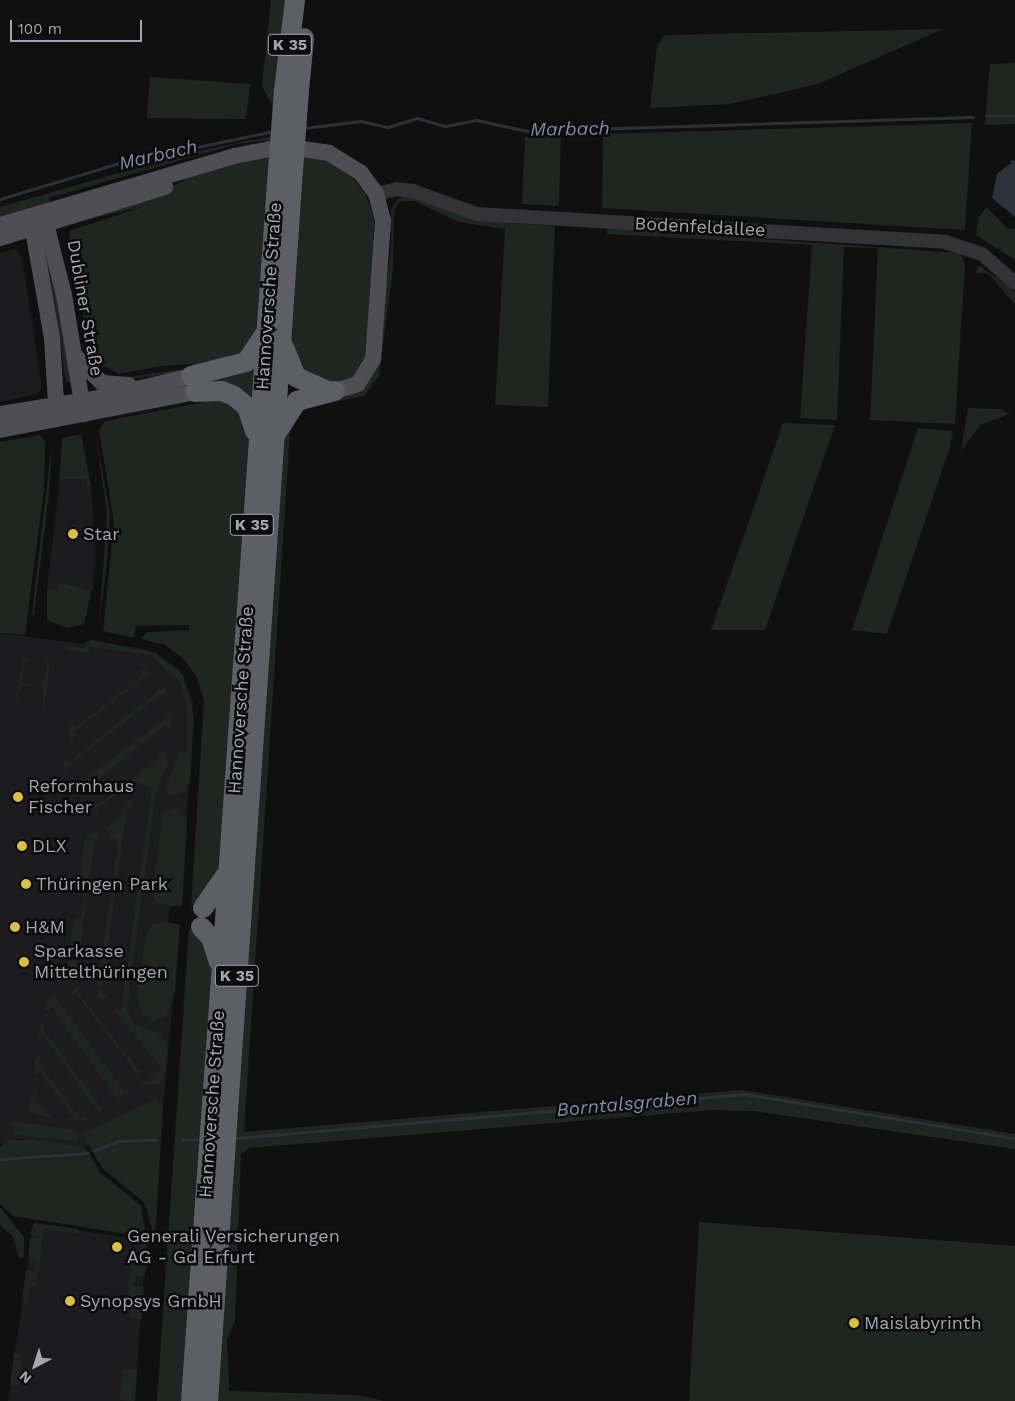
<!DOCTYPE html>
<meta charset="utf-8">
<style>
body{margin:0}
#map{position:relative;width:1015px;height:1401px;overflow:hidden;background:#101011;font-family:"Work Sans",sans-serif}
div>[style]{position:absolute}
.built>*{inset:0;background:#1c1c1e}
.green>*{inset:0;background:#1f2520}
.water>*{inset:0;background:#2d323a}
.stream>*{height:2.5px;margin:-1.25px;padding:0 1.25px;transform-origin:1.25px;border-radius:1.25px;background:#2d323a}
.minor>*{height:14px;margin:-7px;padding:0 7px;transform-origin:7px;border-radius:7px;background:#333337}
.major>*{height:16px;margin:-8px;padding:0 8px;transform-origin:8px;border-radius:8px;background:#4e4e54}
.highway>*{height:20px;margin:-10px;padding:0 10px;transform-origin:10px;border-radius:10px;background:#5e5f66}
.highway-bridge>*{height:20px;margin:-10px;padding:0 10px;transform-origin:10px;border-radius:10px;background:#5e5f66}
.dots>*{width:14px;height:14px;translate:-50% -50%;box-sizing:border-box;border:2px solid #0b0b0c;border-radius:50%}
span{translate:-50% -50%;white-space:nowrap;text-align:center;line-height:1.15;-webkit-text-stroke:5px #0b0b0c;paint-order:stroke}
.shield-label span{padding:1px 4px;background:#0b0b0c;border:1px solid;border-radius:4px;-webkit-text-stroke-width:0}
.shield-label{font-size:16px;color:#a3a5b0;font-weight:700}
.street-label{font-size:18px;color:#a3a5b0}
.poi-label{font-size:18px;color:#a3a5b0}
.left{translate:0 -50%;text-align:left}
.water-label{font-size:19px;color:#7d8da8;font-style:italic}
.north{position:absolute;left:10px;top:1341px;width:50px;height:50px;-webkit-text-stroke:4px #0b0b0c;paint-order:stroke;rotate:220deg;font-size:14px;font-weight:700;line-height:20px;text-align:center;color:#a3a5b0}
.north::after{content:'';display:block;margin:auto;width:18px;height:22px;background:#a3a5b0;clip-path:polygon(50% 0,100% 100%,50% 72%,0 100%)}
.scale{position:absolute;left:10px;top:20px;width:132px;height:22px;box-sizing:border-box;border:2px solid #a3a5b0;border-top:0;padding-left:6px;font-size:15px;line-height:18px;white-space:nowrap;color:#a3a5b0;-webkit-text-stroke:4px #0b0b0c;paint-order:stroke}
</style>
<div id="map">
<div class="built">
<i style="clip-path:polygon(16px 249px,22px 257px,42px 388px,37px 394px,0 402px,0 253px)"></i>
<i style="clip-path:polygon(60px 479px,87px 479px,91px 486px,96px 562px,90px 590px,59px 582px,57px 590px,47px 588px)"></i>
<i style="clip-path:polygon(0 633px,82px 644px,91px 640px,149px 650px,180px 670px,193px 702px,182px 906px,170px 905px,168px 923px,180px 925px,163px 1108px,85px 1147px,17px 1139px,0 1145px)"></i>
<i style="clip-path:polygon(34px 1223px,146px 1241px,135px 1401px,8px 1401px)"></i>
</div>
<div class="green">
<i style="clip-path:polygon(271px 0,289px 0,274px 108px,262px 86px)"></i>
<i style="clip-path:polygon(943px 29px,818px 84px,730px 104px,650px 108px,657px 45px,665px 35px)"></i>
<i style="clip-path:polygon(1015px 63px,1015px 124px,985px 125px,990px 64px)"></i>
<i style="clip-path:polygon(150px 77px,250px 84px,246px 119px,147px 118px)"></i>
<i style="clip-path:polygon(972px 123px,965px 230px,602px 208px,603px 134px)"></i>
<i style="clip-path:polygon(561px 134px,559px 206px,522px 204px,525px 137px)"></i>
<i style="clip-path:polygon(272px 136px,272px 140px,237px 144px,49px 198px,51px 206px,0 220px,0 207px,188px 153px)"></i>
<i style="clip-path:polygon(302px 154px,328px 160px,352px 177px,365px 193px,374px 218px,371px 341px,362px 370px,347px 383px,314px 383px,290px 355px)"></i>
<i style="clip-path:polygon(271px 155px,257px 328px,247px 352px,182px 372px,124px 380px,108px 378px,102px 373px,122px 378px,196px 367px,195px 364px,162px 366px,119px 374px,96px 362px,89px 348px,69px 231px,142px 207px,76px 222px,163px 191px,198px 173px)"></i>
<i style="clip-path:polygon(407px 196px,484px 221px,555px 226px,548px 407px,495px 405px,505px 229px,459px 222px,414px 201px,399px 202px,394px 210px,393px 269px,379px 376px,364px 396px,301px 409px,290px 433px,244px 1132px,742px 1090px,1015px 1134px,1015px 1149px,754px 1111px,713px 1110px,249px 1148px,241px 1154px,235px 1321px,227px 1340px,229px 1391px,359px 1395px,384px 1401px,216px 1401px,283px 439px,292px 412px,367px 384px,371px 378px,391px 251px,391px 209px,398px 199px)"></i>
<i style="clip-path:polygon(986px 207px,1007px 228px,1015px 229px,1015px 260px,976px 235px,978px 219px)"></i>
<i style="clip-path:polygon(607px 228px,960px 253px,965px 264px,955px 424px,870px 420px,878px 248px,844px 247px,837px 420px,800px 418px,812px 245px,607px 234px)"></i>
<i style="clip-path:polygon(47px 242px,73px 382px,66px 383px,57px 320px,39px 244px)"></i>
<i style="clip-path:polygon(978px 265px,1009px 286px,1015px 293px,1015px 305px,989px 274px,976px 273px)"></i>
<i style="clip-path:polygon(255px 362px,253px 402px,160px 390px)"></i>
<i style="clip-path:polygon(188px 397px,237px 402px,249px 434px,219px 876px,191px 906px,204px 700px,197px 678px,183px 658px,165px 645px,141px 639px,147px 632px,189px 630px,189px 625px,136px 626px,134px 638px,103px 631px,114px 522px,99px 430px,105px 421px,205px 402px)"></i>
<i style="clip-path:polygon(968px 408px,1001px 409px,1010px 414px,980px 425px,961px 451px)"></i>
<i style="clip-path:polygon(783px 423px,835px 425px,765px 630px,711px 630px)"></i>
<i style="clip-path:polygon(918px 428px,953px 431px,950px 447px,887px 634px,852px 630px)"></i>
<i style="clip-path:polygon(95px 431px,110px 514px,107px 562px,99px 627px,107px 513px)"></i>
<i style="clip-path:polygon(81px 434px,91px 486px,87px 487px,87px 479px,61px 479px,59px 487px,62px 438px)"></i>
<i style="clip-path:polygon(39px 435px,45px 441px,44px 489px,25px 635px,0 633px,0 442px)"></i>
<i style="clip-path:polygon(52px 441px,49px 493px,34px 614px,32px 614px)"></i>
<i style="clip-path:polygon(94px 579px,84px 624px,68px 628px,47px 620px,47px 588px,57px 590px,59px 582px,89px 590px)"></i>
<i style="clip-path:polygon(91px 640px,156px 653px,183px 675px,194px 718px,190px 782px,182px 793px,170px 796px,165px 792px,179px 752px,187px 752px,187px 705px,181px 683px,150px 655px,91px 647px,90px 653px,65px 650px,66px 646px,85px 648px)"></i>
<i style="clip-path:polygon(23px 658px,33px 659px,25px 660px,22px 683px,37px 686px,43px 686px,47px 663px,40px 660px,50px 662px,43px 715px,43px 688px,22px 685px,16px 705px)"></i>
<i style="clip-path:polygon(146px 668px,156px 678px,149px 674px,72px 733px,76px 739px,69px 741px,69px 723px,76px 727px,142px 676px,138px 671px)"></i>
<i style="clip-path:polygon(164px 686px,169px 697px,162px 694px,66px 767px,69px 772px,63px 770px,65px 757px,69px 762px)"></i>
<i style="clip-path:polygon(166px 710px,172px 712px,171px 730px,166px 725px,75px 798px,67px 784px,72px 781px,76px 786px,170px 715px)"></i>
<i style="clip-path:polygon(164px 751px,169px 761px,156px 792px,127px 1008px,134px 1024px,161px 1034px,168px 1047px,163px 1083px,140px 1086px,162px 1068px,114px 1010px,121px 1011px,152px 788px,133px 781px,96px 810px,98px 816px,88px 805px,93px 800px,98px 805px,160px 758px,156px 752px)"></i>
<i style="clip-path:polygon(131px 802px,133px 808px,127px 807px,101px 994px,107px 995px,102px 1000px,95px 991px,101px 987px,94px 978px,88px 980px,93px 971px,100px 971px,118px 840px,111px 838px,102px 823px,109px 827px,125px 814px,121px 808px)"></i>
<i style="clip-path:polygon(176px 807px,187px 822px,182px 906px,170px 906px,156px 902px,152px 890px,163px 814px)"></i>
<i style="clip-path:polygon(95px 831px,102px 842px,95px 841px,78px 965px,85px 967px,74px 976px,67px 968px,74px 919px,81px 917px,85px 889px,79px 885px,85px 838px)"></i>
<i style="clip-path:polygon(168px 922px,180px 925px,175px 992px,166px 1016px,153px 1021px,141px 1012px,137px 999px,145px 938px,152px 924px)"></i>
<i style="clip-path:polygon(189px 927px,212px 957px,183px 1401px,157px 1401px)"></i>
<i style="clip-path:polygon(81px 986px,78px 992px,139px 1071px,145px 1069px,136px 1078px,137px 1073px,76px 994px,71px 997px,72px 989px)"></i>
<i style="clip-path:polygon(54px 995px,124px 1091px,129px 1088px,118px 1100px,52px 1008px,46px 1011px,43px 1008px)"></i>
<i style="clip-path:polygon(45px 1024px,43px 1029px,102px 1108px,107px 1105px,99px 1114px,43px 1035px,38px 1038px,40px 1025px)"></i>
<i style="clip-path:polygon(41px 1056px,38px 1062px,81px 1119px,87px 1115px,87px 1120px,69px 1120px,73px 1117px,40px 1073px,35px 1076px,36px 1058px)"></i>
<i style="clip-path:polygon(34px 1090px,37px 1094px,33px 1098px,52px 1118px,28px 1112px)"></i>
<i style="clip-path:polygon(155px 1099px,163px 1108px,155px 1238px,144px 1202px,103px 1169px,82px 1134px)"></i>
<i style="clip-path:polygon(11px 1121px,71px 1129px,79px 1137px,75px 1141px,13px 1134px)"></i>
<i style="clip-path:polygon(35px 1140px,85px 1147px,101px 1173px,141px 1206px,146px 1237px,13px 1216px,0 1204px,0 1148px,6px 1140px)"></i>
<i style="clip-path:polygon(0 1207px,24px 1237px,24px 1258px,19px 1258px,13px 1237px,0 1225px)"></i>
<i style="clip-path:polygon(699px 1222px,1015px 1246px,1015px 1401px,689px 1401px)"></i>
<i style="clip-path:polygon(34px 1223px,79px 1229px,78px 1234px,44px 1229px,36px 1286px,30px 1286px,27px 1302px,22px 1301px,26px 1270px,36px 1271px,38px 1261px,28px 1259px,30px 1238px,41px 1237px,30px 1234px)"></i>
<i style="clip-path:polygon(141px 1241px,147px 1245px,145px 1277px,134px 1276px,132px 1285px,144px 1287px,142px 1319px,130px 1317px,132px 1302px,127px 1301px,133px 1252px,139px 1253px)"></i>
<i style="clip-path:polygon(14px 1353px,20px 1354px,22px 1366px,19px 1387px,10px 1385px)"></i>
<i style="clip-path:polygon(123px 1369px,137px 1370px,135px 1401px,119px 1400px)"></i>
</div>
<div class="water">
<i style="clip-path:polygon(1015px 160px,1015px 217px,992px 198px,997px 174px)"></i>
</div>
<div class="stream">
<i style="left:986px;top:116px;width:29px"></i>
<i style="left:304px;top:128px;width:57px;rotate:-7deg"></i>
<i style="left:361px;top:121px;width:28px;rotate:13deg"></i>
<i style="left:388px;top:127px;width:30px;rotate:-17deg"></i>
<i style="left:417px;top:118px;width:29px;rotate:16deg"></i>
<i style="left:445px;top:126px;width:33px;rotate:-11deg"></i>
<i style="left:477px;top:120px;width:51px;rotate:12.4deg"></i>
<i style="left:527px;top:131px;width:446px;rotate:-1.8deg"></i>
<i style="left:1012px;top:161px;width:5px;rotate:53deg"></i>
<i style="left:0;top:199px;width:121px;rotate:-16.8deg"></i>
<i style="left:116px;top:164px;width:161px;rotate:-11.8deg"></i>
<i style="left:237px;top:1138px;width:510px;rotate:-4.95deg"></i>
<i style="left:745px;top:1094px;width:274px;rotate:9.3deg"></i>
<i style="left:183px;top:1140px;width:14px"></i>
<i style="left:94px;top:1151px;width:27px;rotate:-22deg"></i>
<i style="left:119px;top:1141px;width:37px;rotate:-2deg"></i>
<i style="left:0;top:1159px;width:88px;rotate:-3.9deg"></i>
</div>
<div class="minor">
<i style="left:376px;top:194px;width:22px;rotate:-13deg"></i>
<i style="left:397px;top:189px;width:16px;rotate:7deg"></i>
<i style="left:413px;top:191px;width:68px;rotate:19.8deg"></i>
<i style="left:477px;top:214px;width:469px;rotate:3.4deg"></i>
<i style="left:945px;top:242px;width:39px;rotate:18deg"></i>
<i style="left:982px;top:254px;width:44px;rotate:41.3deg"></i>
</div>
<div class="major">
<i style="left:302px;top:149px;width:27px;rotate:8deg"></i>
<i style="left:329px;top:153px;width:38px;rotate:32deg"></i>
<i style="left:361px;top:173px;width:26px;rotate:54deg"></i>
<i style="left:376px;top:194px;width:28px;rotate:75deg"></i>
<i style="left:383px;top:221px;width:138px;rotate:94.1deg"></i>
<i style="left:373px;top:359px;width:29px;rotate:121deg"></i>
<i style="left:358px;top:384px;width:24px;rotate:163deg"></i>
<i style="left:44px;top:216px;width:81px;rotate:75.8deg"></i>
<i style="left:64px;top:295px;width:121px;rotate:80.5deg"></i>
<i style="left:31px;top:219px;width:121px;rotate:80deg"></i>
<i style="left:52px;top:338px;width:80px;rotate:86.4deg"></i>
<i style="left:0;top:225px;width:244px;rotate:-16.4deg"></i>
<i style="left:234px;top:156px;width:38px;rotate:-11deg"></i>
<i style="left:0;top:238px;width:173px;rotate:-17.2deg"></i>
<i style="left:76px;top:357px;width:37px;rotate:45deg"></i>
<i style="left:102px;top:383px;width:27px;rotate:4deg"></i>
<i style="left:0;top:414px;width:100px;rotate:-9.2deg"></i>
<i style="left:99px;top:398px;width:95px;rotate:-13.4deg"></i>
<i style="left:0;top:430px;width:199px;rotate:-11deg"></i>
</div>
<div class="highway">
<i style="left:284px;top:91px;width:92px;rotate:-83.1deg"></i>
<i style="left:299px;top:91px;width:53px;rotate:-84.6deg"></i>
<i style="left:284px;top:347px;width:32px;rotate:68deg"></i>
<i style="left:296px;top:377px;width:35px;rotate:24deg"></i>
<i style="left:191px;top:376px;width:57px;rotate:-14.3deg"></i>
<i style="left:246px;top:362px;width:32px;rotate:-56deg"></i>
<i style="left:195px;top:392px;width:27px;rotate:-2deg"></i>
<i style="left:222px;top:391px;width:13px;rotate:23deg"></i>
<i style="left:234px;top:396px;width:17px;rotate:40deg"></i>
<i style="left:247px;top:407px;width:25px;rotate:72deg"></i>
<i style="left:277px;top:432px;width:37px;rotate:-57deg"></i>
<i style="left:297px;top:401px;width:39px;rotate:-15deg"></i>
<i style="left:203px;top:908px;width:40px;rotate:-55.1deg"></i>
<i style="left:201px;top:927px;width:15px;rotate:48deg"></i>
<i style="left:211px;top:938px;width:25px;rotate:72deg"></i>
<i style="left:191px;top:1401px;width:1234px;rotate:-85.96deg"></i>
<i style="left:208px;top:1401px;width:1233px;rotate:-86.05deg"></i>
</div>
<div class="highway-bridge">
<i style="left:278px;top:170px;width:79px;rotate:-85.7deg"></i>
<i style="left:293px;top:171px;width:80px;rotate:-85.7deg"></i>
</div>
<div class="dots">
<i style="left:73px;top:534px;background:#dac03f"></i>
<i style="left:18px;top:797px;background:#dac03f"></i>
<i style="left:22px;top:846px;background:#dac03f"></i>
<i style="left:26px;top:884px;background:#dac03f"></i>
<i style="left:15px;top:927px;background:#dac03f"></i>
<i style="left:24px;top:962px;background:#dac03f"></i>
<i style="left:117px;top:1247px;background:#dac03f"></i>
<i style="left:70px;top:1301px;background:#dac03f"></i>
<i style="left:854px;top:1323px;background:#dac03f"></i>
</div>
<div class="shield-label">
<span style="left:290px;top:45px">K 35</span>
<span style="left:252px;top:525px">K 35</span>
<span style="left:237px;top:976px">K 35</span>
</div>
<div class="street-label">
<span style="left:700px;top:227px;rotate:3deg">Bodenfeldallee</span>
<span style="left:269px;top:296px;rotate:-86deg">Hannoversche Straße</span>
<span style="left:85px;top:308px;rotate:80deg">Dubliner Straße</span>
<span style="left:241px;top:700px;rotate:-86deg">Hannoversche Straße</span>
<span style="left:212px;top:1104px;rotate:-86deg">Hannoversche Straße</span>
</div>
<div class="poi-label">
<span class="left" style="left:83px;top:534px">Star</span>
<span class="left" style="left:28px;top:797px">Reformhaus<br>Fischer</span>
<span class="left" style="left:32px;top:846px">DLX</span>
<span class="left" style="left:36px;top:884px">Thüringen Park</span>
<span class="left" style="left:25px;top:927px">H&amp;M</span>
<span class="left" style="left:34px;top:962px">Sparkasse<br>Mittelthüringen</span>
<span class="left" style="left:127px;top:1247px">Generali Versicherungen<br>AG - Gd Erfurt</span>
<span class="left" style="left:80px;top:1301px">Synopsys GmbH</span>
<span class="left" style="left:864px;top:1323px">Maislabyrinth</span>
</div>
<div class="water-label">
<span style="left:570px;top:129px;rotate:-1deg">Marbach</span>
<span style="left:158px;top:155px;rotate:-13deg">Marbach</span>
<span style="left:627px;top:1104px;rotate:-5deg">Borntalsgraben</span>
</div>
<div class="north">N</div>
<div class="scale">100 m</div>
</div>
